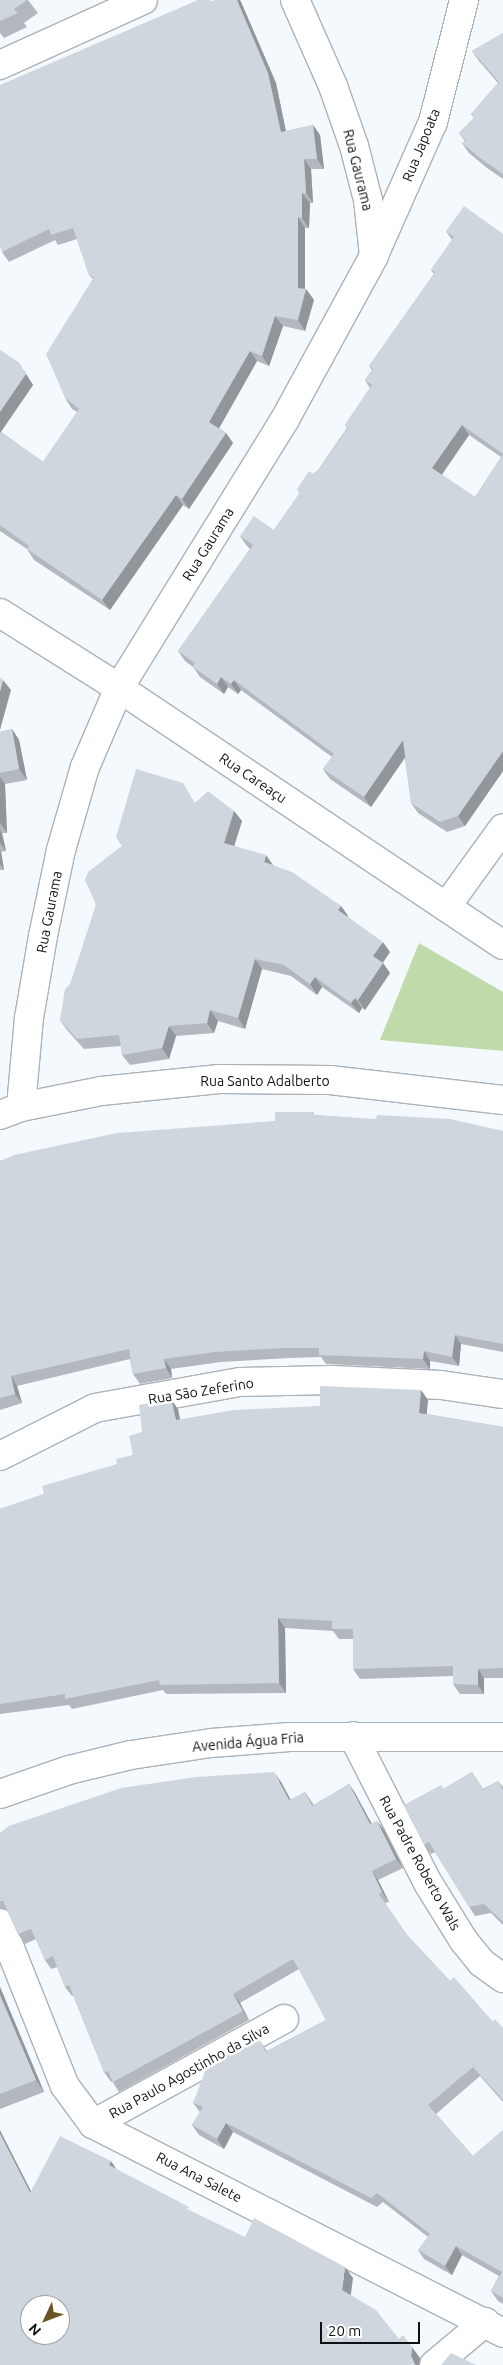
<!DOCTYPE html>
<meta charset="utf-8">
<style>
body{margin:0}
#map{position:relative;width:503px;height:2365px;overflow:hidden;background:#f4f9fe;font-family:Ubuntu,sans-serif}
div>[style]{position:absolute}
.green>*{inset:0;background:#c0daaa}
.roads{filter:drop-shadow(1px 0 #abb2b8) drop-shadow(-1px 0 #abb2b8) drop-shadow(0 1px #abb2b8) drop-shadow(0 -1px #abb2b8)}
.street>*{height:28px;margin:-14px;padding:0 14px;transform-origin:14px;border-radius:14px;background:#fff}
.secondary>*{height:28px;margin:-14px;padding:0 14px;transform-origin:14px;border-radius:14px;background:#fff}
.wall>*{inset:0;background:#b2b8be}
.shaded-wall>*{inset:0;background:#91969b}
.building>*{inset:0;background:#cfd6dd}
span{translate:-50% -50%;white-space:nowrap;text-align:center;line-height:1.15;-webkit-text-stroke:5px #fff;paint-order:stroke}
.street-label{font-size:14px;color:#0d1012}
.north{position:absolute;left:20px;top:2295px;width:50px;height:50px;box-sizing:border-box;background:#fff;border:1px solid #9e9fa0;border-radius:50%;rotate:227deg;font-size:14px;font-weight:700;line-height:20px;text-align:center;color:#0d1012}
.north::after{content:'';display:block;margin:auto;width:18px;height:22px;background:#695323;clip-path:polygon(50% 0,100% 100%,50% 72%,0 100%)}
.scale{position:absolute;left:320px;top:2322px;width:100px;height:22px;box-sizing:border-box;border:2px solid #0d1012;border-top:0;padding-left:6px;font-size:15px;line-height:18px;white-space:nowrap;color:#0d1012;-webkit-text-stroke:4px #fff;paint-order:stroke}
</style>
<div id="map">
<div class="green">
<i style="clip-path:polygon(419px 943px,503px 992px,503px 1051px,380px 1040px)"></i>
</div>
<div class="roads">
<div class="street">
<i style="left:0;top:65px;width:157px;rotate:-24.4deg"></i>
<i style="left:374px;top:255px;width:145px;rotate:-66.1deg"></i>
<i style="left:433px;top:122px;width:126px;rotate:-75.7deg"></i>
<i style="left:0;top:613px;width:141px;rotate:32.2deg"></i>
<i style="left:119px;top:688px;width:462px;rotate:33.8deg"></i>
<i style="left:446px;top:907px;width:97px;rotate:-54.2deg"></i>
<i style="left:21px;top:1107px;width:89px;rotate:-84.9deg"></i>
<i style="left:29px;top:1018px;width:83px;rotate:-80.3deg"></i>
<i style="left:43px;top:936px;width:88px;rotate:-78.2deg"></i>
<i style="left:61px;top:850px;width:86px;rotate:-73.9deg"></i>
<i style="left:85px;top:767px;width:86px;rotate:-66.7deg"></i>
<i style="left:119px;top:688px;width:314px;rotate:-58.3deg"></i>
<i style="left:284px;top:421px;width:188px;rotate:-61.4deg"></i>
<i style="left:374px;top:256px;width:56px;rotate:-96.1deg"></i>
<i style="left:368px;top:200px;width:56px;rotate:-104.5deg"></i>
<i style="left:354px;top:146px;width:64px;rotate:-109.3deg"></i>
<i style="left:333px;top:86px;width:94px;rotate:-113.8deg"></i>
<i style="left:0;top:1115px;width:22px;rotate:-21deg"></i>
<i style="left:21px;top:1107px;width:82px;rotate:-11.3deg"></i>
<i style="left:101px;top:1091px;width:119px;rotate:-5.8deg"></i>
<i style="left:219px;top:1079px;width:111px;rotate:0.5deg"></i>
<i style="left:330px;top:1080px;width:174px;rotate:6.6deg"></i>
<i style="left:0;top:1456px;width:106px;rotate:-26.8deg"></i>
<i style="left:95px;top:1408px;width:147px;rotate:-10.2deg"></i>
<i style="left:240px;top:1382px;width:92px;rotate:-1.2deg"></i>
<i style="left:332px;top:1380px;width:109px;rotate:2.6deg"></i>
<i style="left:441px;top:1385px;width:63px;rotate:8.3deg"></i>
<i style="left:353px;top:1736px;width:165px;rotate:63deg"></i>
<i style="left:428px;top:1883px;width:68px;rotate:58.2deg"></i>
<i style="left:464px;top:1941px;width:28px;rotate:51deg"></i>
<i style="left:482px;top:1963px;width:26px;rotate:36deg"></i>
<i style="left:0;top:1923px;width:175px;rotate:68.3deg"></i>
<i style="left:65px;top:2086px;width:47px;rotate:53.6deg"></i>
<i style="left:93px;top:2124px;width:460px;rotate:27deg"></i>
<i style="left:93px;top:2124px;width:218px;rotate:-28.8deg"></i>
<i style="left:434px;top:2365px;width:67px;rotate:-40.1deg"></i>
</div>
<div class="secondary">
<i style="left:0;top:1794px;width:73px;rotate:-19.2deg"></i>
<i style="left:69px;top:1770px;width:64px;rotate:-13.6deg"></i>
<i style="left:131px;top:1755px;width:81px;rotate:-8.5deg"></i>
<i style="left:211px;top:1743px;width:79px;rotate:-4.3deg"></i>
<i style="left:290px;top:1737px;width:213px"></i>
</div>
</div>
<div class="wall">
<i style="clip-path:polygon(0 0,28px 0,38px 13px,24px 23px,27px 27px,4px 38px,0 33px)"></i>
<i style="clip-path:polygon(210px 0,211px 2px,241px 2px,276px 83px,286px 131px,313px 125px,320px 135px,324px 169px,311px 169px,313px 203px,310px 203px,309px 228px,305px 228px,305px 289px,306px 289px,314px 300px,305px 331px,283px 326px,269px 366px,257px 361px,219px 428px,226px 433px,233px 443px,189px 509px,183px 505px,110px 610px,34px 560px,27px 549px,0 531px,0 350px,25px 372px,33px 385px,1px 432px,43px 462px,77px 412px,72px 409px,65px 398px,93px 279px,89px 275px,77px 239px,58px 245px,55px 240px,9px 262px,2px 252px)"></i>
<i style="clip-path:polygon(503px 33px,503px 179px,487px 168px,469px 153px,462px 143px,465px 141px,459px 133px,474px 118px,471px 114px,498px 83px,479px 61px,472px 51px)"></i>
<i style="clip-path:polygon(evenodd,446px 231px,503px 234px,503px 771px,465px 826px,447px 832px,418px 813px,411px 803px,405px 758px,371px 807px,330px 779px,323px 769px,332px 757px,241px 690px,238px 694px,228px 687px,224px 694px,200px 677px,193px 667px,185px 661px,178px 651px,250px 549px,247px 546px,240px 536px,274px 530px,313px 474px,318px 470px,347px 428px,345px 425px,370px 388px,365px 380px,372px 370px,369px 366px,434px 274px,431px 270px,452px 240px,446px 231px,469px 435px,501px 457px,475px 497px,442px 475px,469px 435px)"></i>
<i style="clip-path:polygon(12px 729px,19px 740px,27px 780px,5px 784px,7px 833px,2px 833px,6px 851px,1px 852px,4px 870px,0 870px,0 732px)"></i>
<i style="clip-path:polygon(196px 802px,234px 811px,242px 821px,234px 846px,273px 865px,341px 906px,348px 916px,348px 917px,390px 952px,383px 963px,390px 973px,365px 1010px,362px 1008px,359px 1013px,322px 987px,317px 995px,291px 976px,262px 969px,245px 1029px,218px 1021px,214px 1033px,176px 1036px,169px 1059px,130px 1065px,122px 1055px,121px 1046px,84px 1049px,67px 1030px,60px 1020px,96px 905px)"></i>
<i style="clip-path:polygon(316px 1115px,503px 1131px,503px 1352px,461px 1344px,459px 1366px,430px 1361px,430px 1369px,326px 1364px,321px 1357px,289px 1358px,221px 1362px,171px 1369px,172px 1378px,140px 1384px,133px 1374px,130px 1359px,17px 1386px,22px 1403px,0 1410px,0 1161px)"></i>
<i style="clip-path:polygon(421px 1390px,428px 1400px,426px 1414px,503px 1427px,503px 1678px,484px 1678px,484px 1694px,460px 1694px,453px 1684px,453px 1676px,360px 1679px,353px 1669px,353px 1639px,339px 1639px,333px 1631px,285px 1628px,286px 1693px,166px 1694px,163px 1690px,72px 1709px,69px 1705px,0 1714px,0 1509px,44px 1494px,117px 1464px,133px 1455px,142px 1432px,178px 1409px,180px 1420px,320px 1406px)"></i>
<i style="clip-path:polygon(472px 1772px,483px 1789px,498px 1781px,503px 1787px,503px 1925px,491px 1913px,475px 1916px,435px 1852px,431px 1854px,424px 1845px,441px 1785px,443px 1789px)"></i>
<i style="clip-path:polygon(281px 1782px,291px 1800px,305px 1792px,314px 1805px,349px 1784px,355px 1793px,372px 1824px,377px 1821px,384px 1830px,403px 1868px,378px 1880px,389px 1902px,385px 1903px,407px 1935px,450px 1981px,493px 2022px,503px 2028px,503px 2102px,480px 2076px,436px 2114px,473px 2156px,503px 2130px,503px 2304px,498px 2301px,491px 2291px,499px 2276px,462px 2255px,452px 2275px,424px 2259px,418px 2250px,428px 2237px,383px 2202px,377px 2207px,233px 2132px,224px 2149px,199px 2135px,192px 2125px,200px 2112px,193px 2103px,258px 2038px,267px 2051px,326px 2020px,299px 1969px,240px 2003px,249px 2020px,119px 2092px,112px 2081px,111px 2082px,104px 2072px,73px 1995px,72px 1996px,65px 1987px,57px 1967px,51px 1969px,45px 1960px,36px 1939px,25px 1944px,18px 1934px,7px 1910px,0 1909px,0 1833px)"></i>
<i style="clip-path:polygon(0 1987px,44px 2092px,0 2109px)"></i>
</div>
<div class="shaded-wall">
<i style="clip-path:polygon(237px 0,240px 0,241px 2px,276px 83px,288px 142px,281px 132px)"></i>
<i style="clip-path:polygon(313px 125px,320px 135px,324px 169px,317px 159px)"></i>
<i style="clip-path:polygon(304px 159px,311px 169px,313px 203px,306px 193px)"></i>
<i style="clip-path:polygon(302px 193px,310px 203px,309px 228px,302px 218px)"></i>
<i style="clip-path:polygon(298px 217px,305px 228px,305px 294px,306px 289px,314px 300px,305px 331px,298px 320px)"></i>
<i style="clip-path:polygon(275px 316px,283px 326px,269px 366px,262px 356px)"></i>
<i style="clip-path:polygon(250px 351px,257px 361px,217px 432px,209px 422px)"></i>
<i style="clip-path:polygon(18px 362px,33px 385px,0 433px,0 412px)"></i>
<i style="clip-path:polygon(462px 425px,469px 435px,439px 478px,432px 468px)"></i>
<i style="clip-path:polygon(226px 433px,233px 443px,189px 509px,182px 499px)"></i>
<i style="clip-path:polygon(176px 495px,183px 505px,110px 610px,102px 600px)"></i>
<i style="clip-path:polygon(221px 677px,228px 687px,224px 694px,217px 684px)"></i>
<i style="clip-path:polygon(3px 680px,11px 690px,0 730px,0 691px)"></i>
<i style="clip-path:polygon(234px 680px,241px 690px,238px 694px,231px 684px)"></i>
<i style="clip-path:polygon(12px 729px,19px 740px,27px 780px,19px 769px)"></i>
<i style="clip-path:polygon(403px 740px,410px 750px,371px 807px,364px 797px)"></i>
<i style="clip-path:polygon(503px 751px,503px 771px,465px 826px,458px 816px)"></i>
<i style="clip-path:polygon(0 777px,5px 784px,7px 833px,0 823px)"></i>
<i style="clip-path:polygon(234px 811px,242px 821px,232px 853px,224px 843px)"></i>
<i style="clip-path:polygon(0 830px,2px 833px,6px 851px,0 843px)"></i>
<i style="clip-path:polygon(0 850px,1px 852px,4px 870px,0 864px)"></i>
<i style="clip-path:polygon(266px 855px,273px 865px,264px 862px)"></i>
<i style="clip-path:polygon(341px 906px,348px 916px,345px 920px,338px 910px)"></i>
<i style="clip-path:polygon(383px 942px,390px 952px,380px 966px,373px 956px)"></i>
<i style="clip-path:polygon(255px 959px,262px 969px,245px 1029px,238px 1018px)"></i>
<i style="clip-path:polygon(383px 963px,390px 973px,365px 1010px,358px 1000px)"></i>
<i style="clip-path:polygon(315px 977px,322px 987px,317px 995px,310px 984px)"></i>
<i style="clip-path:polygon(355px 998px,362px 1008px,359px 1013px,351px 1003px)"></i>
<i style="clip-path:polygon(210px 1010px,218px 1021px,214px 1033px,207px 1023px)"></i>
<i style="clip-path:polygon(169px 1026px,176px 1036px,169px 1059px,162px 1048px)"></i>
<i style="clip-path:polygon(455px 1335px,461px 1344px,459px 1366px,452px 1357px)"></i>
<i style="clip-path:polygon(424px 1351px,430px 1361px,430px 1369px,423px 1359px)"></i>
<i style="clip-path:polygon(164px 1359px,171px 1369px,172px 1378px,166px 1368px)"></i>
<i style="clip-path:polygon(11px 1376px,17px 1386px,22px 1403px,15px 1394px)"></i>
<i style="clip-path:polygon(421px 1390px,428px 1400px,426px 1423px,419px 1413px)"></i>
<i style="clip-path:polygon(171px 1399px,178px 1409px,182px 1430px,176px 1420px)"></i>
<i style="clip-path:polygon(278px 1618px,285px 1628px,286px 1693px,279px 1683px)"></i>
<i style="clip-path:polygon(478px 1669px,484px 1678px,484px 1694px,478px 1685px)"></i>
<i style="clip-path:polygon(274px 1772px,281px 1782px,296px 1810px,289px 1800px)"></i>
<i style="clip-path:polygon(349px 1784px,355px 1793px,377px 1834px,370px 1824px)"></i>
<i style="clip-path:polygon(377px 1821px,384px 1830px,403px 1868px,396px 1859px)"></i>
<i style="clip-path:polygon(372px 1871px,378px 1880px,389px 1902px,382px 1892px)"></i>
<i style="clip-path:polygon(0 1987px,44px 2092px,36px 2080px,0 1995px)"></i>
<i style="clip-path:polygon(233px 1994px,240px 2003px,249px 2020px,243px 2011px)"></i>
<i style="clip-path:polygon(226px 2123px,233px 2132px,224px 2149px,217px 2139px)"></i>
<i style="clip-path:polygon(0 2130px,38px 2205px,30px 2193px,0 2134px)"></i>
<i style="clip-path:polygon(111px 2161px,119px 2173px,109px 2165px)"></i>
<i style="clip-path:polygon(456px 2246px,462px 2255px,452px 2275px,445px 2266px)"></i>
<i style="clip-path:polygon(345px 2267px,353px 2278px,350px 2301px,342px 2290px)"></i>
<i style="clip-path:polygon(412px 2347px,420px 2358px,419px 2365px,415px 2365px,411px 2356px)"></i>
</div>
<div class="building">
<i style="clip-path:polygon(0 0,27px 0,14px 9px,18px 13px,0 21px)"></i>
<i style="clip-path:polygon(198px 0,209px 0,210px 2px,215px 0,237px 0,268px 73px,281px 132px,313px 125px,317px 159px,304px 159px,306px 193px,302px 193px,302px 218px,298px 217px,298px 288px,306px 289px,298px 320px,275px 316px,262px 356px,250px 351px,209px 422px,226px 433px,182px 499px,176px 495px,102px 600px,27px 549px,29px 546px,0 525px,0 432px,43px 462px,79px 409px,65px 398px,46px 354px,94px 277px,89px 275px,73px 228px,51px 235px,49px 229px,2px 252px,0 247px,0 85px)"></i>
<i style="clip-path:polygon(503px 33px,503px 174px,480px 158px,462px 143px,466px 140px,459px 133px,474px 118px,471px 114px,499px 82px,472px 51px)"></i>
<i style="clip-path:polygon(464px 206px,503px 234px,503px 454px,462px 425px,432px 468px,475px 497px,503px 454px,503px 751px,458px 816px,440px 822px,411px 803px,403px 740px,364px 797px,323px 769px,334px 754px,234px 680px,231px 684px,221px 677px,217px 684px,193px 667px,195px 663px,178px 651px,253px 545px,240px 536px,254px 516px,274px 530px,299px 494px,297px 489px,309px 471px,313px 474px,318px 470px,348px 428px,345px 425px,372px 385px,365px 380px,373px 369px,369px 366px,435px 272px,431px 270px,454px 237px,446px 231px)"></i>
<i style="clip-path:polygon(0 350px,18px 362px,26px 374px,0 412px)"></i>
<i style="clip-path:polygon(0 677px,3px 680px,0 691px)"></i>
<i style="clip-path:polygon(12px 729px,19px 769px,0 773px,0 732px)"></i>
<i style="clip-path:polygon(136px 769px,183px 783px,195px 803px,208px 791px,234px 811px,224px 843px,266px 855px,264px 862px,292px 872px,341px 906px,338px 910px,383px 942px,373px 956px,383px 963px,358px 1000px,355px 998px,351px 1003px,315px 977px,310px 984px,284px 965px,255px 959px,238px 1018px,210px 1010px,207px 1023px,169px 1026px,162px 1048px,122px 1055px,119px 1035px,77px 1039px,60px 1020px,65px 989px,70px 984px,96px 905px,85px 880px,88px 872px,122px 846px,116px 837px)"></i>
<i style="clip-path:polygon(275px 1112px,314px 1112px,314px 1115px,376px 1119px,377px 1115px,450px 1119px,503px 1131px,503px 1344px,455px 1335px,452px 1357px,424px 1351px,423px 1359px,319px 1355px,319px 1348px,282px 1348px,215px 1352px,164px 1359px,166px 1368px,133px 1374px,129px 1349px,11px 1376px,15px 1394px,0 1398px,0 1161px,14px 1155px,117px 1133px,275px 1121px)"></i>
<i style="clip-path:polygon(320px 1386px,421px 1390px,419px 1413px,503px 1427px,503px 1668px,478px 1669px,478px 1685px,453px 1684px,453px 1666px,353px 1669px,353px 1629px,332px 1629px,332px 1621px,278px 1618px,279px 1683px,160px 1685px,159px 1680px,65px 1699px,65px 1694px,0 1704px,0 1509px,44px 1494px,42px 1486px,117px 1464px,116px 1459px,133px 1455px,129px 1436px,142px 1432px,139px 1405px,171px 1399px,176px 1420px,234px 1410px,320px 1406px)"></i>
<i style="clip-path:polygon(274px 1772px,289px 1800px,305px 1792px,312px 1806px,349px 1784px,370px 1824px,377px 1821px,396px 1859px,372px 1871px,382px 1892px,379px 1894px,406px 1934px,450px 1981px,454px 1977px,493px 2022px,495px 2019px,503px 2028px,503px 2100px,473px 2067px,428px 2105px,473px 2156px,503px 2130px,503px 2298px,491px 2291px,502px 2272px,456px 2246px,445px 2266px,418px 2250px,430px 2234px,377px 2193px,371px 2198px,226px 2123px,217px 2139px,192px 2125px,203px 2107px,193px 2103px,207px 2066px,258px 2038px,266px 2052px,326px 2020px,293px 1959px,233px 1994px,243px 2011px,113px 2082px,108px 2071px,104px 2072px,69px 1985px,65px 1987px,53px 1956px,45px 1960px,31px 1929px,18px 1934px,3px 1901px,0 1901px,0 1833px,9px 1826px,121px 1788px,196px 1777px)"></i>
<i style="clip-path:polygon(472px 1772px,483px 1790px,498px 1781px,503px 1790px,503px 1922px,484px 1904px,469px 1907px,429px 1842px,424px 1845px,404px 1805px,441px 1785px,443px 1789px)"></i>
<i style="clip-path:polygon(0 1995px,36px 2080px,0 2094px)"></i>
<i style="clip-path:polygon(evenodd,0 2134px,30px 2193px,60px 2136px,111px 2161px,109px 2165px,189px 2207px,187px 2209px,245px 2237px,254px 2218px,345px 2267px,342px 2290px,376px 2310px,399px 2339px,403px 2335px,412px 2347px,411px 2356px,414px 2363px,416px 2365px,412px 2365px,413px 2363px,410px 2365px,0 2365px,0 2134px,30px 2305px,60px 2305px,60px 2335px,30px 2335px,30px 2305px)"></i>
<i style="clip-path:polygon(451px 2353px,476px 2365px,441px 2365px)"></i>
</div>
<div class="street-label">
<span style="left:421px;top:145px;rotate:-68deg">Rua Japoata</span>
<span style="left:358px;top:170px;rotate:76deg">Rua Gaurama</span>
<span style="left:208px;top:544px;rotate:-58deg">Rua Gaurama</span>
<span style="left:253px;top:778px;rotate:34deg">Rua Careaçu</span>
<span style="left:49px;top:912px;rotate:-79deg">Rua Gaurama</span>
<span style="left:265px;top:1081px">Rua Santo Adalberto</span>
<span style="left:201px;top:1391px;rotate:-9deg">Rua São Zeferino</span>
<span style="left:248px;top:1742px;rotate:-5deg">Avenida Água Fria</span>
<span style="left:420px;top:1863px;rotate:61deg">Rua Padre Roberto Wals</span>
<span style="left:189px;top:2071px;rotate:-29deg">Rua Paulo Agostinho da Silva</span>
<span style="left:199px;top:2177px;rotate:27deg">Rua Ana Salete</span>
</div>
<div class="north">N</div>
<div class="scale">20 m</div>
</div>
